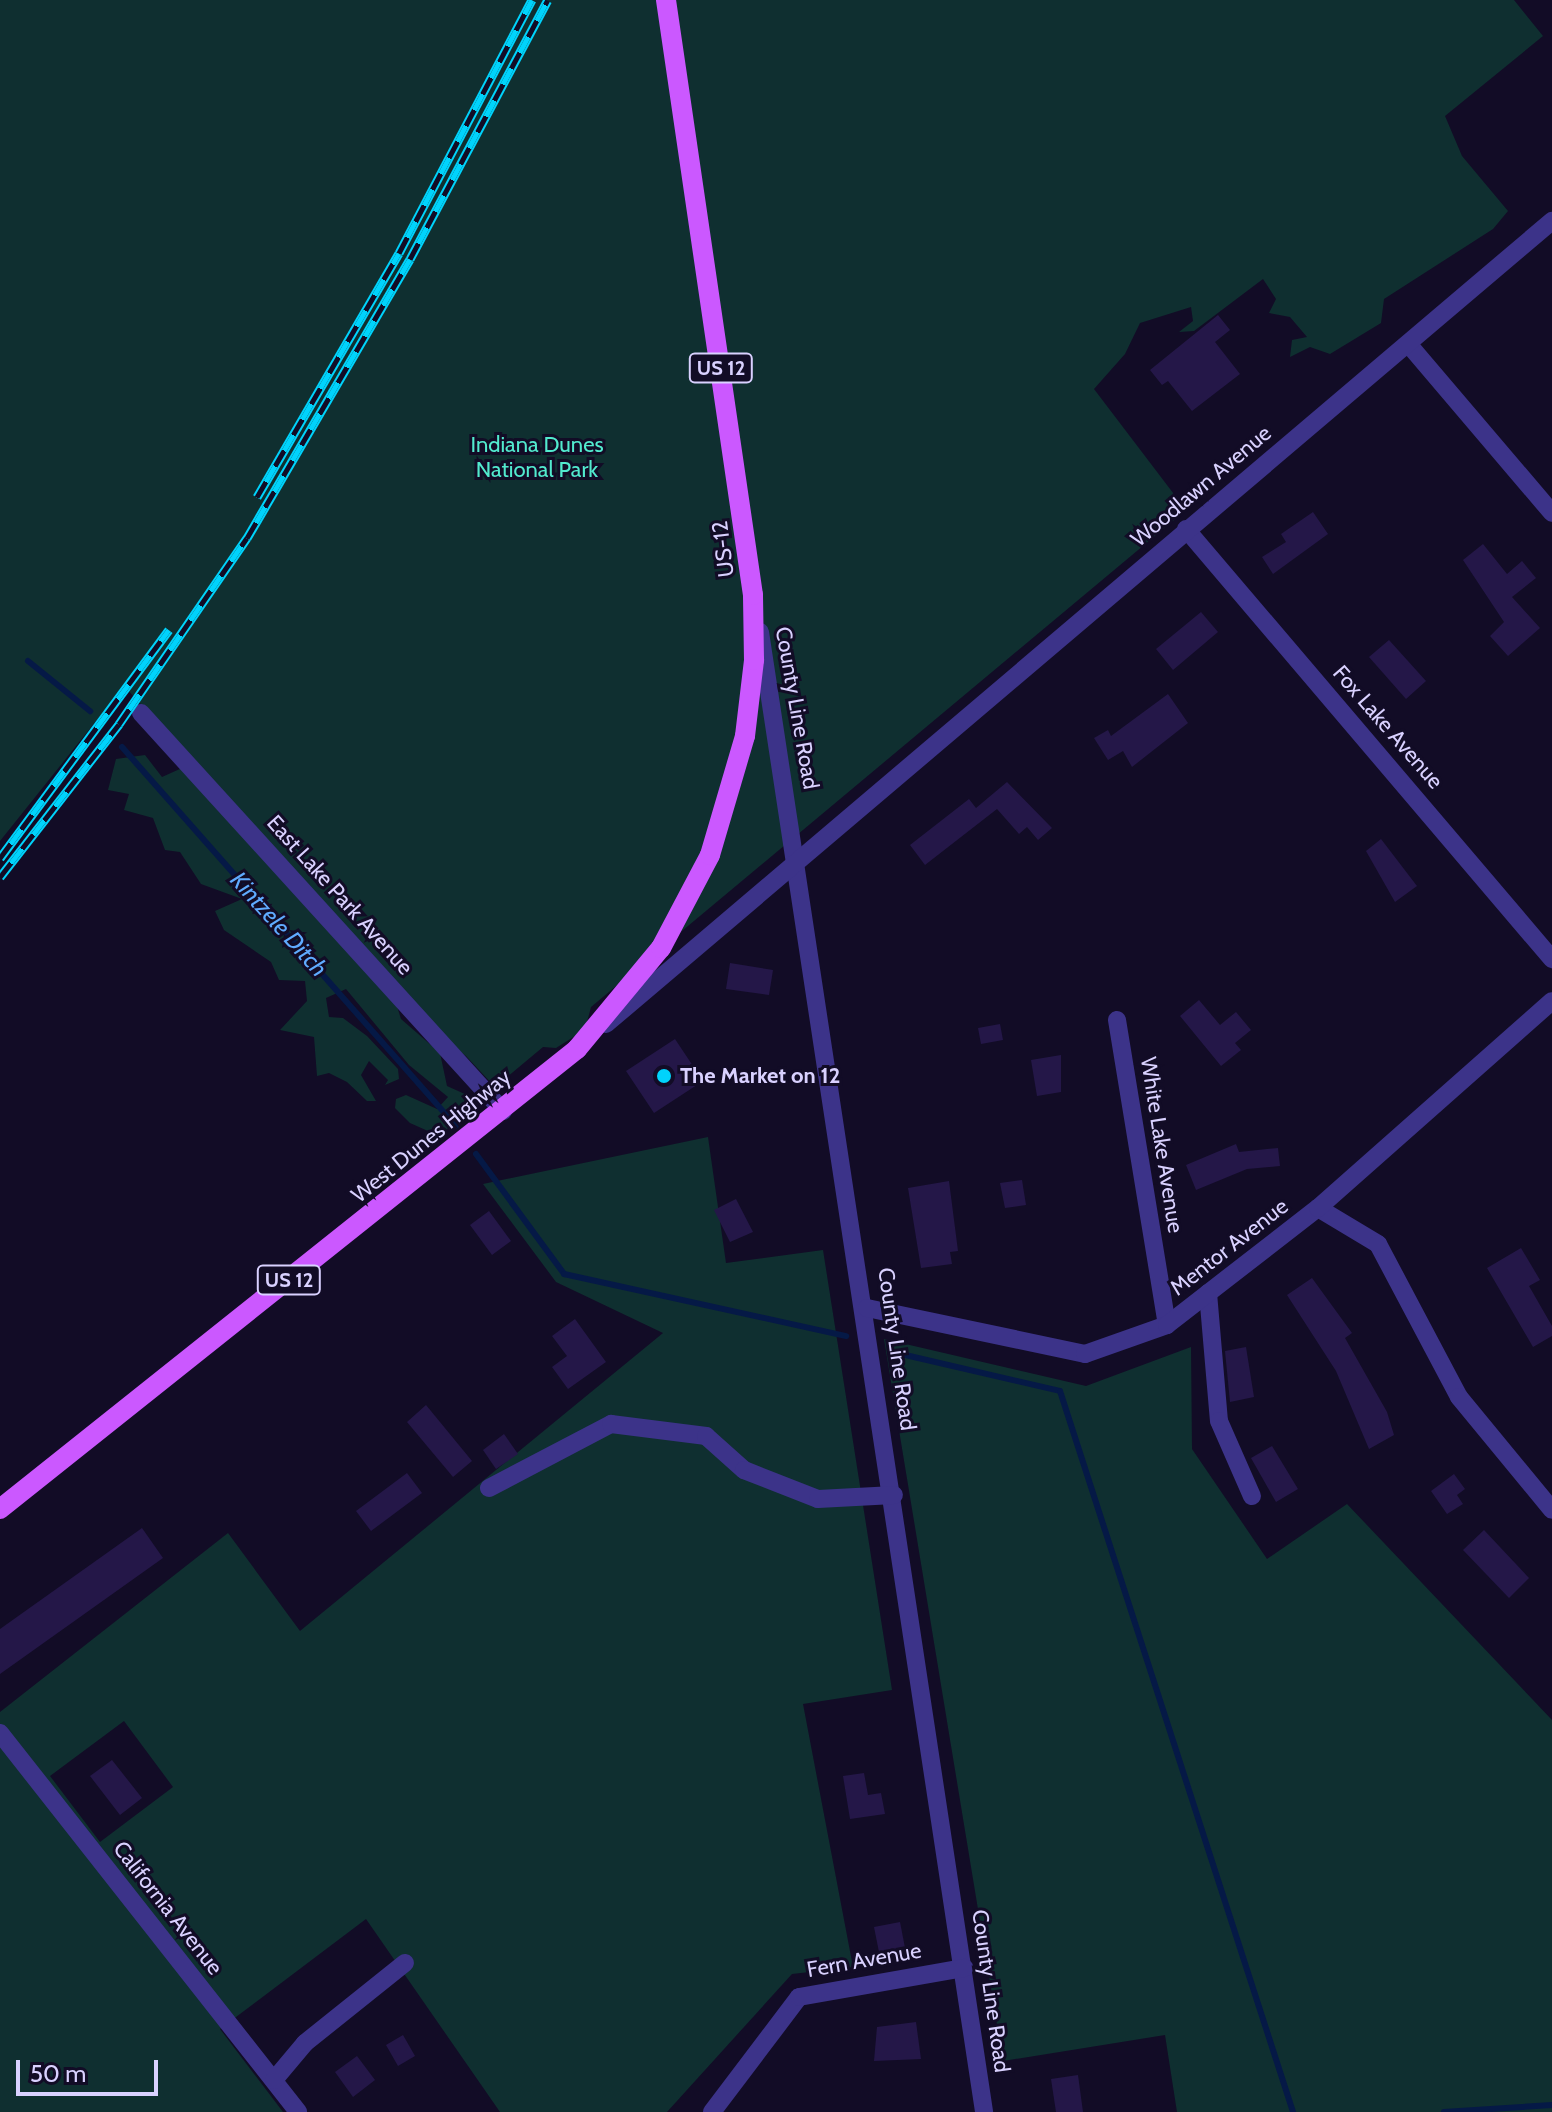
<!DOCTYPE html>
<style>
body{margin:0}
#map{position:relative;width:1552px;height:2112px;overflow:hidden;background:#120c26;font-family:Cabin,sans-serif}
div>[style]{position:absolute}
.green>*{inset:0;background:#0f2f30}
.stream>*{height:6px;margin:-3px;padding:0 3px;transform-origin:3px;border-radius:3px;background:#051946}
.building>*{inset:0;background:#241748}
.minor>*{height:18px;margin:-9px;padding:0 9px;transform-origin:9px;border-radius:9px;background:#3c3389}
.major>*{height:20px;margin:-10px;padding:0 10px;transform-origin:10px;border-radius:10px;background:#cb58ff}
.rail>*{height:9px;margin-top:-4.5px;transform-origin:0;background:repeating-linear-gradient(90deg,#120c26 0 18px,#00d3fc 0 36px);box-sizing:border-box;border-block:2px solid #00d3fc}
.dots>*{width:22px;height:22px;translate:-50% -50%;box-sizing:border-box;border:4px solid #120c26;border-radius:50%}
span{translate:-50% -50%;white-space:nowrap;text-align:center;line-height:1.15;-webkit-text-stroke:6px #120c26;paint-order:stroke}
.shield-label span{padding:2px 6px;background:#120c26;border:2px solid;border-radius:6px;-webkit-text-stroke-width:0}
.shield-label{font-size:20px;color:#d9d1ff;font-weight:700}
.park-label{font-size:22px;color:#52eace}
.street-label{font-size:22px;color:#d9d1ff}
.poi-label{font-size:22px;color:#d9d1ff;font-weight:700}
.left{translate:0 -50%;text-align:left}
.water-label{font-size:24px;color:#5fabff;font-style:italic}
.scale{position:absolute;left:16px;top:2060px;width:142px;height:36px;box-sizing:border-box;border:4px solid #d9d1ff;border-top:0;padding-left:10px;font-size:24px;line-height:28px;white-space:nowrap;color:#d9d1ff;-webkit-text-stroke:6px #120c26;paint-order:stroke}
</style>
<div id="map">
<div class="green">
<i style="clip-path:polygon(0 0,1514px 0,1543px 36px,1445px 116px,1462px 156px,1508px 211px,1493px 229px,1384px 299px,1381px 323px,1330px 354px,1310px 347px,1290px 357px,1292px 340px,1307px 337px,1290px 317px,1269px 313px,1276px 299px,1263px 279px,1194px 331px,1179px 332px,1193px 321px,1191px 307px,1140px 323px,1125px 354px,1094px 389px,1186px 510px,591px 1007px,586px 1026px,575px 1036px,556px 1048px,543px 1047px,495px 1087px,466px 1056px,396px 1003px,401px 1019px,440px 1053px,447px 1086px,467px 1095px,463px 1119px,437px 1135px,410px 1123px,395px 1108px,396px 1099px,406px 1095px,437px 1109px,448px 1097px,409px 1065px,346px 989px,326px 998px,329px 1017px,343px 1018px,367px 1036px,398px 1069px,399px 1079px,385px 1085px,388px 1080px,369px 1061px,361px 1075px,376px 1101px,367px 1101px,347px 1082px,329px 1073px,317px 1076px,314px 1037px,280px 1030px,307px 1001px,305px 981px,279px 980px,271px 962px,224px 930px,215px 911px,242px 899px,201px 884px,180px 852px,165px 850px,153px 818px,124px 810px,129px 794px,108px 790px,116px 759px,145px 755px,162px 777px,182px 768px,221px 814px,163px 728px,124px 686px,0 841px)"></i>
<i style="clip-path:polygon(evenodd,708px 1137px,726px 1263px,823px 1250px,892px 1690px,803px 1704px,853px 1967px,792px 1974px,667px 2112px,500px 2112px,366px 1919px,220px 2029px,283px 2112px,0 2112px,0 1712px,228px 1533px,300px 1631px,663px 1333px,556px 1282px,483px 1184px,708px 1137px,124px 1721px,173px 1787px,100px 1842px,50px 1776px,124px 1721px)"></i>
<i style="clip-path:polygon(884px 1339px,1086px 1386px,1191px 1347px,1192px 1449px,1267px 1559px,1347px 1504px,1552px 1720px,1552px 2112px,1177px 2112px,1165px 2035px,1003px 2061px)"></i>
</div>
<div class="stream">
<i style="left:28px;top:661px;width:80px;rotate:38.9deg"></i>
<i style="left:122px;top:747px;width:505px;rotate:48.61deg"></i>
<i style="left:476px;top:1154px;width:149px;rotate:53.7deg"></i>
<i style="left:564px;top:1274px;width:289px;rotate:12.4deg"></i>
<i style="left:901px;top:1354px;width:163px;rotate:13.1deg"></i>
<i style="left:1060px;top:1391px;width:758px;rotate:72.09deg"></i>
<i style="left:1444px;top:2112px;width:108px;rotate:-3.7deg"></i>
</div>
<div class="building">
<i style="clip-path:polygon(1218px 315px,1230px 330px,1215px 342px,1240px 374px,1192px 411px,1168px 381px,1162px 385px,1150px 370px)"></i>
<i style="clip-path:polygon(1313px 512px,1328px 534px,1273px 574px,1262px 557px,1286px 542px,1281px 534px)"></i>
<i style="clip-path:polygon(1483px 544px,1507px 574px,1522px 561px,1536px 578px,1512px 597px,1540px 628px,1508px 656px,1490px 636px,1504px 622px,1463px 560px)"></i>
<i style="clip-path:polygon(1201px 612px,1218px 632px,1173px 670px,1156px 649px)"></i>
<i style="clip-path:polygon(1389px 640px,1426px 681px,1406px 699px,1369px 657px)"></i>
<i style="clip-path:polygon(1168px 694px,1188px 723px,1132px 767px,1123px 751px,1108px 760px,1094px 738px,1108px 730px,1111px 736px)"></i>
<i style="clip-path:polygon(1007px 782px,1052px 828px,1038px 840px,1027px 827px,1019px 834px,997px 809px,925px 865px,910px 845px,969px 799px,976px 808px)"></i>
<i style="clip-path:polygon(1381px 839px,1417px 886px,1395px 902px,1366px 851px)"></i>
<i style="clip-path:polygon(730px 963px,773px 970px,769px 995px,726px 989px)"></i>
<i style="clip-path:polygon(1199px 1000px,1220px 1025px,1236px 1012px,1251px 1030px,1235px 1043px,1241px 1050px,1221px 1066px,1180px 1016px)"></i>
<i style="clip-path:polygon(1000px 1024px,1003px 1040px,981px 1044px,978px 1028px)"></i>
<i style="clip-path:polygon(675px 1039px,703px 1081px,654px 1113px,626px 1071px)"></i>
<i style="clip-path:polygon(1061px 1055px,1061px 1092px,1037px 1096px,1031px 1060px)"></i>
<i style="clip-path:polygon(1236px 1144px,1239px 1152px,1278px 1148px,1280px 1166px,1247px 1169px,1196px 1190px,1186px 1165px)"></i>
<i style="clip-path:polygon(1022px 1180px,1026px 1205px,1005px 1208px,1000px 1183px)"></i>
<i style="clip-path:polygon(949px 1181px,958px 1251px,950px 1252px,952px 1264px,921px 1268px,908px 1188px)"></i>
<i style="clip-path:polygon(736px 1199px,753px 1232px,730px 1242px,714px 1210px)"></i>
<i style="clip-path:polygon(489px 1211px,511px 1241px,492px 1255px,470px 1225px)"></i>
<i style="clip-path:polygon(1521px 1248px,1540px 1280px,1529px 1286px,1552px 1326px,1552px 1336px,1533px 1347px,1487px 1268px)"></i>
<i style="clip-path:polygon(1312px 1278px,1352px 1333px,1345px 1338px,1387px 1412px,1394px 1435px,1369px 1449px,1336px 1371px,1287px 1295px)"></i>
<i style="clip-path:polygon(575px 1319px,606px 1362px,568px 1389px,552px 1367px,567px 1356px,552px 1336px)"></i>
<i style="clip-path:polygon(1246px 1347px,1254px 1397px,1230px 1402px,1225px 1351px)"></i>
<i style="clip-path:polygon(426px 1405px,472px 1461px,453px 1477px,407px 1422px)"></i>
<i style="clip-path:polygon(504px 1434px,518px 1454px,496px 1469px,483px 1450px)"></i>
<i style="clip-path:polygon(1272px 1446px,1298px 1489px,1276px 1502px,1251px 1458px)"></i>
<i style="clip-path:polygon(407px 1473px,422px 1493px,371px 1531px,356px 1511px)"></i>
<i style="clip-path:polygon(1454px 1474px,1465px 1489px,1457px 1495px,1463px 1504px,1447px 1514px,1431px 1491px)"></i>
<i style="clip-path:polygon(142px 1528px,163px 1558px,0 1674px,0 1629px)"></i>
<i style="clip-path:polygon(1484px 1530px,1529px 1578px,1509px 1598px,1463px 1550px)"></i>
<i style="clip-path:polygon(112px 1760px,142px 1798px,120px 1815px,90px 1776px)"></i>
<i style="clip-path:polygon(864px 1773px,868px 1795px,881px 1793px,885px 1814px,850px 1819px,843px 1776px)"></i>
<i style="clip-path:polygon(900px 1922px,906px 1953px,880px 1957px,874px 1927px)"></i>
<i style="clip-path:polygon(916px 2022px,921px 2059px,874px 2061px,877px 2027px)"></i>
<i style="clip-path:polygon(403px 2035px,415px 2056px,398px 2066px,386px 2045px)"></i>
<i style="clip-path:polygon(357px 2056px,375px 2080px,353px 2097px,335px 2072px)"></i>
<i style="clip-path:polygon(1078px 2075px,1083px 2112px,1056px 2112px,1051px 2079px)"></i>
</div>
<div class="minor">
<i style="left:1410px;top:346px;width:219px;rotate:49.6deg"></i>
<i style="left:1186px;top:529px;width:565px;rotate:49.6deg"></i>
<i style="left:760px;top:632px;width:1497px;rotate:81.39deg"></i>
<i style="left:141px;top:713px;width:538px;rotate:47.71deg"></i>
<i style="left:1117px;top:1020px;width:309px;rotate:80.7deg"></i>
<i style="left:606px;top:1024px;width:1241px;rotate:-40.33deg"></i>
<i style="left:1318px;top:1208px;width:70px;rotate:31deg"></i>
<i style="left:1378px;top:1244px;width:173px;rotate:62.1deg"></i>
<i style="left:1459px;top:1397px;width:146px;rotate:50.5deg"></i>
<i style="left:1208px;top:1293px;width:128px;rotate:85.1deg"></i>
<i style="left:1219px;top:1421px;width:82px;rotate:66.3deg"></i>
<i style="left:867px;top:1308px;width:223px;rotate:11.9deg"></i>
<i style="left:1085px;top:1354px;width:87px;rotate:-19.5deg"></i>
<i style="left:1167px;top:1325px;width:191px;rotate:-37.8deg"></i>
<i style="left:1318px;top:1208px;width:312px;rotate:-41.5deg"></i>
<i style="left:489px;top:1488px;width:138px;rotate:-27.7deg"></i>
<i style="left:611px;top:1424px;width:96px;rotate:7.2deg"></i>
<i style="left:706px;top:1436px;width:51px;rotate:41.8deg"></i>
<i style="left:744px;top:1470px;width:79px;rotate:21.4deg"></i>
<i style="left:818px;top:1499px;width:76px;rotate:-3deg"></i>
<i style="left:0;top:1733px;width:482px;rotate:51.8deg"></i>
<i style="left:274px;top:2080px;width:48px;rotate:-50deg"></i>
<i style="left:305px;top:2043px;width:128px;rotate:-38.7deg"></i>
<i style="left:712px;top:2112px;width:144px;rotate:-52.9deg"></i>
<i style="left:799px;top:1997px;width:168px;rotate:-10deg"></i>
</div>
<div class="major">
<i style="left:0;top:1509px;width:738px;rotate:-38.56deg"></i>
<i style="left:577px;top:1049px;width:131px;rotate:-50.3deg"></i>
<i style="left:661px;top:948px;width:105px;rotate:-62.2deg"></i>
<i style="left:710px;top:855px;width:124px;rotate:-73.6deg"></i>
<i style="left:745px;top:736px;width:77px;rotate:-83.2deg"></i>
<i style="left:754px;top:660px;width:65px;rotate:-90.9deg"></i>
<i style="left:753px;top:595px;width:601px;rotate:-98.32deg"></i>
</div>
<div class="rail">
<i style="left:257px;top:497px;width:282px;rotate:-59.8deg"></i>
<i style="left:399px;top:253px;width:286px;rotate:-62.3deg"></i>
<i style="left:0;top:858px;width:284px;rotate:-53.5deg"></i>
<i style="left:0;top:877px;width:194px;rotate:-52.1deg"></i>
<i style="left:119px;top:724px;width:226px;rotate:-55.5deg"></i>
<i style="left:247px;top:538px;width:323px;rotate:-59.7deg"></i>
<i style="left:410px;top:259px;width:293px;rotate:-62deg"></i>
</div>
<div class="dots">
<i style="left:664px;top:1076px;background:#00d3fc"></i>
</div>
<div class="shield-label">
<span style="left:721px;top:368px">US 12</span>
<span style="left:289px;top:1280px">US 12</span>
</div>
<div class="park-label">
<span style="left:537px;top:457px">Indiana Dunes<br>National Park</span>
</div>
<div class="street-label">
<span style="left:1201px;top:486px;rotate:-40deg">Woodlawn Avenue</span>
<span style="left:723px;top:549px;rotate:-97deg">US-12</span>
<span style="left:797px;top:708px;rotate:80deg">County Line Road</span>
<span style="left:1388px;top:727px;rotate:49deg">Fox Lake Avenue</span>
<span style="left:340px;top:895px;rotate:48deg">East Lake Park Avenue</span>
<span style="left:431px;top:1136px;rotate:-39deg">West Dunes Highway</span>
<span style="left:1162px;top:1145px;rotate:81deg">White Lake Avenue</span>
<span style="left:1229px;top:1247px;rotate:-38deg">Mentor Avenue</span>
<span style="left:897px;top:1349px;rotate:82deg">County Line Road</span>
<span style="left:168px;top:1908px;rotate:52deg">California Avenue</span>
<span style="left:864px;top:1960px;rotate:-10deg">Fern Avenue</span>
<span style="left:991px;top:1991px;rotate:82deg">County Line Road</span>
</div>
<div class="poi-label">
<span class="left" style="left:680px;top:1076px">The Market on 12</span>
</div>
<div class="water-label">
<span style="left:279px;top:924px;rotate:48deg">Kintzele Ditch</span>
</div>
<div class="scale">50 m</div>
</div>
